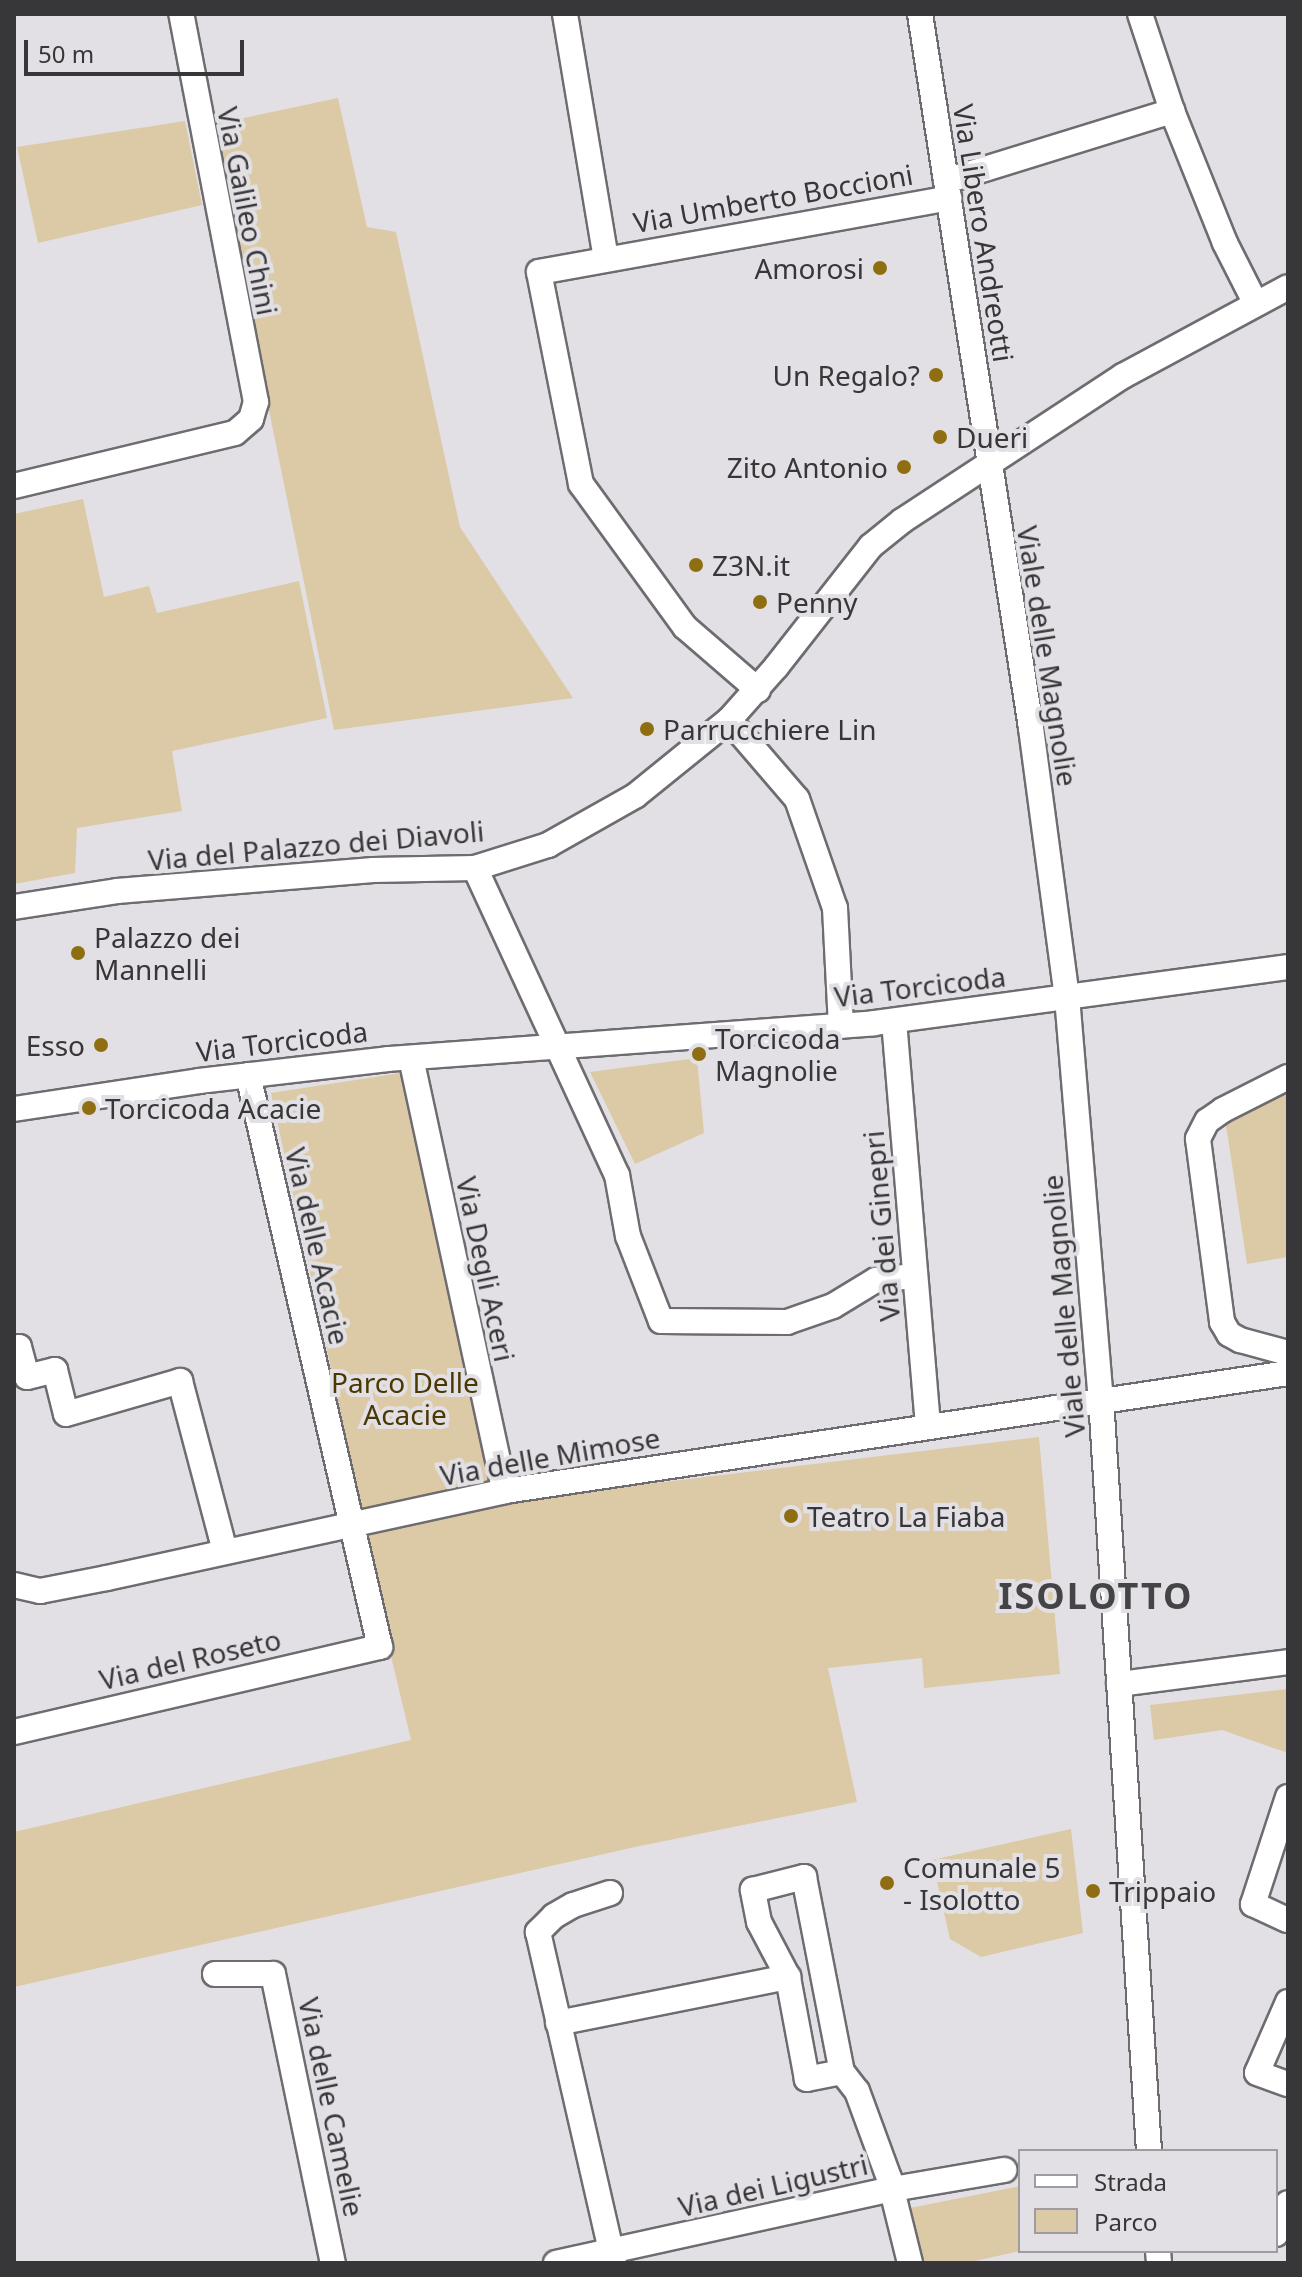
<!DOCTYPE html>
<style>
body{margin:0}
#map{position:relative;width:1302px;height:2277px;overflow:hidden;background:#e2e0e5;font-family:"Noto Sans",sans-serif}
div>[style]{position:absolute}
.green>*{inset:0;background:#dbcaa5}
.roads{filter:drop-shadow(2px 0 #6e6c70) drop-shadow(-2px 0 #6e6c70) drop-shadow(0 2px #6e6c70) drop-shadow(0 -2px #6e6c70)}
.minor>*{height:24px;margin:-12px;padding:0 12px;transform-origin:12px;border-radius:12px;background:#fff}
.dots>*{width:22px;height:22px;translate:-50% -50%;box-sizing:border-box;border:4px solid #e2e0e5;border-radius:50%}
span{translate:-50% -50%;white-space:nowrap;text-align:center;line-height:1.15;-webkit-text-stroke:8px #e2e0e5;paint-order:stroke}
.street-label{font-size:28px;color:#373638}
.poi-label{font-size:28px;color:#373638}
.right{translate:-100% -50%;text-align:right}
.left{translate:0 -50%;text-align:left}
.park-label{font-size:28px;color:#4b3801}
.district-label{font-size:36px;color:#444346;font-weight:700;letter-spacing:2px}
.frame{position:absolute;inset:0;border:16px solid #373638;pointer-events:none}
.legend{position:absolute;left:1018px;top:2149px;width:260px;height:104px;box-sizing:border-box;background:#e2e0e5;border:2px solid #9e9ca0;margin:0;padding:10px 14px;list-style:none;font-size:24px;color:#373638}
.legend li{display:flex;align-items:center;gap:16px;height:40px}
.legend b{width:40px;border:2px solid #9e9ca0}
.scale{position:absolute;left:24px;top:40px;width:220px;height:36px;box-sizing:border-box;border:4px solid #373638;border-top:0;padding-left:10px;font-size:24px;line-height:28px;white-space:nowrap;color:#373638;-webkit-text-stroke:6px #e2e0e5;paint-order:stroke}
</style>
<div id="map">
<div class="green">
<i style="clip-path:polygon(338px 98px,367px 227px,396px 232px,460px 527px,573px 698px,334px 730px,211px 125px)"></i>
<i style="clip-path:polygon(185px 121px,202px 205px,38px 243px,17px 147px)"></i>
<i style="clip-path:polygon(83px 499px,104px 597px,149px 586px,157px 613px,299px 581px,327px 718px,172px 751px,182px 811px,77px 828px,75px 873px,14px 884px,14px 514px)"></i>
<i style="clip-path:polygon(697px 1058px,704px 1133px,635px 1164px,590px 1072px)"></i>
<i style="clip-path:polygon(401px 1073px,492px 1483px,362px 1511px,271px 1093px)"></i>
<i style="clip-path:polygon(1288px 1092px,1288px 1257px,1247px 1264px,1226px 1125px)"></i>
<i style="clip-path:polygon(1039px 1437px,1060px 1674px,924px 1688px,922px 1658px,828px 1668px,857px 1802px,635px 1847px,14px 1987px,14px 1832px,411px 1740px,360px 1526px,505px 1501px)"></i>
<i style="clip-path:polygon(1288px 1689px,1288px 1753px,1222px 1730px,1154px 1740px,1150px 1705px)"></i>
<i style="clip-path:polygon(1071px 1829px,1083px 1933px,981px 1957px,950px 1939px,932px 1860px)"></i>
<i style="clip-path:polygon(1020px 2186px,1020px 2251px,966px 2263px,922px 2263px,910px 2208px)"></i>
</div>
<div class="roads">
<div class="minor">
<i style="left:565px;top:14px;width:247px;rotate:80.5deg"></i>
<i style="left:920px;top:14px;width:723px;rotate:81.16deg"></i>
<i style="left:1031px;top:728px;width:271px;rotate:82.4deg"></i>
<i style="left:1067px;top:997px;width:403px;rotate:85.2deg"></i>
<i style="left:1101px;top:1399px;width:754px;rotate:86.35deg"></i>
<i style="left:1140px;top:14px;width:102px;rotate:71.7deg"></i>
<i style="left:1172px;top:111px;width:142px;rotate:68.1deg"></i>
<i style="left:1225px;top:243px;width:68px;rotate:63.1deg"></i>
<i style="left:946px;top:181px;width:237px;rotate:-17.2deg"></i>
<i style="left:14px;top:486px;width:227px;rotate:-13.5deg"></i>
<i style="left:235px;top:433px;width:21px;rotate:-41deg"></i>
<i style="left:251px;top:419px;width:18px;rotate:-74deg"></i>
<i style="left:256px;top:402px;width:395px;rotate:-100.9deg"></i>
<i style="left:758px;top:690px;width:96px;rotate:-139.2deg"></i>
<i style="left:685px;top:627px;width:177px;rotate:-126deg"></i>
<i style="left:581px;top:484px;width:216px;rotate:-101.2deg"></i>
<i style="left:539px;top:272px;width:417px;rotate:-10.2deg"></i>
<i style="left:729px;top:720px;width:104px;rotate:49.3deg"></i>
<i style="left:797px;top:799px;width:115px;rotate:70.8deg"></i>
<i style="left:835px;top:908px;width:118px;rotate:87.1deg"></i>
<i style="left:475px;top:868px;width:338px;rotate:65.2deg"></i>
<i style="left:617px;top:1175px;width:62px;rotate:79.8deg"></i>
<i style="left:628px;top:1236px;width:91px;rotate:68.8deg"></i>
<i style="left:661px;top:1321px;width:126px;rotate:0.5deg"></i>
<i style="left:787px;top:1322px;width:49px;rotate:-19.2deg"></i>
<i style="left:833px;top:1306px;width:50px;rotate:-31.2deg"></i>
<i style="left:876px;top:1280px;width:39px;rotate:-6deg"></i>
<i style="left:14px;top:907px;width:104px;rotate:-8.8deg"></i>
<i style="left:117px;top:891px;width:257px;rotate:-4.7deg"></i>
<i style="left:373px;top:870px;width:102px;rotate:-1.1deg"></i>
<i style="left:475px;top:868px;width:77px;rotate:-17.5deg"></i>
<i style="left:548px;top:845px;width:100px;rotate:-29.4deg"></i>
<i style="left:635px;top:796px;width:121px;rotate:-39deg"></i>
<i style="left:729px;top:720px;width:71px;rotate:-48.4deg"></i>
<i style="left:776px;top:667px;width:154px;rotate:-51.9deg"></i>
<i style="left:871px;top:546px;width:40px;rotate:-39deg"></i>
<i style="left:902px;top:521px;width:264px;rotate:-33.3deg"></i>
<i style="left:1123px;top:376px;width:187px;rotate:-28.3deg"></i>
<i style="left:894px;top:1021px;width:405px;rotate:85.2deg"></i>
<i style="left:411px;top:1058px;width:443px;rotate:77.8deg"></i>
<i style="left:1288px;top:1077px;width:73px;rotate:153.1deg"></i>
<i style="left:1223px;top:1110px;width:19px;rotate:145deg"></i>
<i style="left:1207px;top:1121px;width:20px;rotate:117deg"></i>
<i style="left:1198px;top:1139px;width:185px;rotate:82.5deg"></i>
<i style="left:1222px;top:1322px;width:14px;rotate:60deg"></i>
<i style="left:1229px;top:1334px;width:13px;rotate:29deg"></i>
<i style="left:1240px;top:1340px;width:50px;rotate:15.2deg"></i>
<i style="left:14px;top:1109px;width:187px;rotate:-8.6deg"></i>
<i style="left:199px;top:1081px;width:190px;rotate:-6.6deg"></i>
<i style="left:388px;top:1059px;width:487px;rotate:-4.2deg"></i>
<i style="left:874px;top:1023px;width:418px;rotate:-7.7deg"></i>
<i style="left:14px;top:1348px;width:5px;rotate:-11deg"></i>
<i style="left:19px;top:1347px;width:31px;rotate:75deg"></i>
<i style="left:27px;top:1377px;width:29px;rotate:-14deg"></i>
<i style="left:55px;top:1370px;width:45px;rotate:76deg"></i>
<i style="left:66px;top:1414px;width:119px;rotate:-16.1deg"></i>
<i style="left:180px;top:1381px;width:176px;rotate:75.2deg"></i>
<i style="left:14px;top:1585px;width:27px;rotate:13deg"></i>
<i style="left:40px;top:1591px;width:68px;rotate:-11deg"></i>
<i style="left:107px;top:1578px;width:407px;rotate:-12.3deg"></i>
<i style="left:505px;top:1491px;width:792px;rotate:-8.57deg"></i>
<i style="left:1119px;top:1684px;width:170px;rotate:-7.4deg"></i>
<i style="left:14px;top:1732px;width:376px;rotate:-13.1deg"></i>
<i style="left:380px;top:1647px;width:587px;rotate:-102.99deg"></i>
<i style="left:1288px;top:1797px;width:113px;rotate:108.1deg"></i>
<i style="left:1253px;top:1904px;width:38px;rotate:25deg"></i>
<i style="left:804px;top:1877px;width:199px;rotate:79deg"></i>
<i style="left:842px;top:2072px;width:36px;rotate:169deg"></i>
<i style="left:807px;top:2079px;width:104px;rotate:-100.6deg"></i>
<i style="left:788px;top:1977px;width:62px;rotate:-117.8deg"></i>
<i style="left:759px;top:1922px;width:33px;rotate:-101deg"></i>
<i style="left:753px;top:1890px;width:53px;rotate:-14.3deg"></i>
<i style="left:610px;top:1893px;width:39px;rotate:162deg"></i>
<i style="left:573px;top:1905px;width:22px;rotate:150deg"></i>
<i style="left:554px;top:1916px;width:23px;rotate:135deg"></i>
<i style="left:538px;top:1932px;width:340px;rotate:77.1deg"></i>
<i style="left:215px;top:1974px;width:58px"></i>
<i style="left:273px;top:1974px;width:295px;rotate:78.3deg"></i>
<i style="left:1288px;top:2002px;width:77px;rotate:113.6deg"></i>
<i style="left:1257px;top:2073px;width:33px;rotate:20deg"></i>
<i style="left:558px;top:2023px;width:235px;rotate:-11.3deg"></i>
<i style="left:842px;top:2072px;width:24px;rotate:52deg"></i>
<i style="left:857px;top:2091px;width:93px;rotate:69.8deg"></i>
<i style="left:889px;top:2178px;width:88px;rotate:76.1deg"></i>
<i style="left:1276px;top:2234px;width:33px;rotate:-69deg"></i>
<i style="left:1158px;top:2251px;width:12px;rotate:85deg"></i>
<i style="left:556px;top:2263px;width:345px;rotate:-12.4deg"></i>
<i style="left:893px;top:2189px;width:113px;rotate:-9.7deg"></i>
</div>
</div>
<div class="dots">
<i style="left:880px;top:268px;background:#8f6e12"></i>
<i style="left:936px;top:375px;background:#8f6e12"></i>
<i style="left:940px;top:437px;background:#8f6e12"></i>
<i style="left:904px;top:467px;background:#8f6e12"></i>
<i style="left:696px;top:565px;background:#8f6e12"></i>
<i style="left:760px;top:602px;background:#8f6e12"></i>
<i style="left:647px;top:729px;background:#8f6e12"></i>
<i style="left:78px;top:953px;background:#8f6e12"></i>
<i style="left:101px;top:1045px;background:#8f6e12"></i>
<i style="left:699px;top:1054px;background:#8f6e12"></i>
<i style="left:89px;top:1108px;background:#8f6e12"></i>
<i style="left:791px;top:1516px;background:#8f6e12"></i>
<i style="left:887px;top:1883px;background:#8f6e12"></i>
<i style="left:1093px;top:1891px;background:#8f6e12"></i>
</div>
<div class="street-label">
<span style="left:773px;top:198px;rotate:-10deg">Via Umberto Boccioni</span>
<span style="left:248px;top:211px;rotate:79deg">Via Galileo Chini</span>
<span style="left:984px;top:233px;rotate:81deg">Via Libero Andreotti</span>
<span style="left:1048px;top:656px;rotate:81deg">Viale delle Magnolie</span>
<span style="left:316px;top:845px;rotate:-5deg">Via del Palazzo dei Diavoli</span>
<span style="left:920px;top:986px;rotate:-7deg">Via Torcicoda</span>
<span style="left:282px;top:1041px;rotate:-7deg">Via Torcicoda</span>
<span style="left:881px;top:1226px;rotate:-95deg">Via dei Ginepri</span>
<span style="left:318px;top:1246px;rotate:77deg">Via delle Acacie</span>
<span style="left:486px;top:1269px;rotate:78deg">Via Degli Aceri</span>
<span style="left:1063px;top:1306px;rotate:-95deg">Viale delle Magnolie</span>
<span style="left:550px;top:1456px;rotate:-10deg">Via delle Mimose</span>
<span style="left:190px;top:1659px;rotate:-13deg">Via del Roseto</span>
<span style="left:332px;top:2107px;rotate:78deg">Via delle Camelie</span>
<span style="left:773px;top:2185px;rotate:-13deg">Via dei Ligustri</span>
</div>
<div class="poi-label">
<span class="right" style="left:864px;top:268px">Amorosi</span>
<span class="right" style="left:920px;top:375px">Un Regalo?</span>
<span class="left" style="left:956px;top:437px">Dueri</span>
<span class="right" style="left:888px;top:467px">Zito Antonio</span>
<span class="left" style="left:712px;top:565px">Z3N.it</span>
<span class="left" style="left:776px;top:602px">Penny</span>
<span class="left" style="left:663px;top:729px">Parrucchiere Lin</span>
<span class="left" style="left:94px;top:953px">Palazzo dei<br>Mannelli</span>
<span class="left" style="left:715px;top:1054px">Torcicoda<br>Magnolie</span>
<span class="right" style="left:85px;top:1045px">Esso</span>
<span class="left" style="left:105px;top:1108px">Torcicoda Acacie</span>
<span class="left" style="left:807px;top:1516px">Teatro La Fiaba</span>
<span class="left" style="left:903px;top:1883px">Comunale 5<br>- Isolotto</span>
<span class="left" style="left:1109px;top:1891px">Trippaio</span>
</div>
<div class="park-label">
<span style="left:405px;top:1398px">Parco Delle<br>Acacie</span>
</div>
<div class="district-label">
<span style="left:1096px;top:1596px">ISOLOTTO</span>
</div>
<div class="frame"></div>
<ul class="legend">
<li><b style="height:10px;background:#fff"></b>Strada</li>
<li><b style="height:22px;background:#dbcaa5"></b>Parco</li>
</ul>
<div class="scale">50 m</div>
</div>
